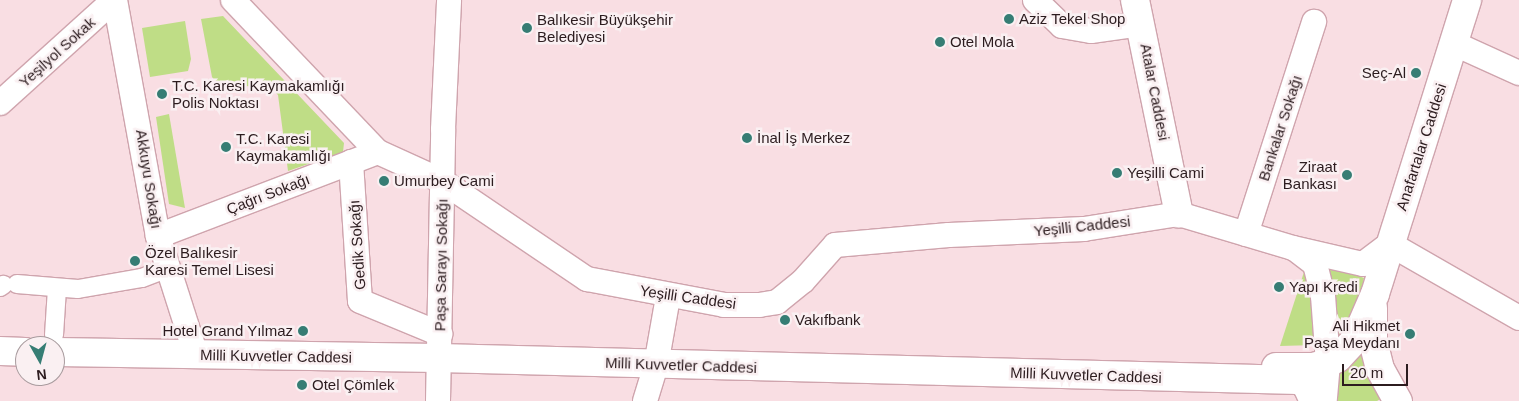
<!DOCTYPE html>
<meta charset="utf-8">
<style>
body{margin:0}
#map{position:relative;width:1519px;height:401px;overflow:hidden;background:#f9dee3;font-family:Arial,sans-serif}
div>[style]{position:absolute}
.green>*{inset:0;background:#bfdd86}
.roads{filter:drop-shadow(1px 0 #cfa4ad) drop-shadow(-1px 0 #cfa4ad) drop-shadow(0 1px #cfa4ad) drop-shadow(0 -1px #cfa4ad)}
.pedestrian>*{height:18px;margin:-9px;padding:0 9px;transform-origin:9px;border-radius:9px;background:#fff}
.minor>*{height:24px;margin:-12px;padding:0 12px;transform-origin:12px;border-radius:12px;background:#fff}
.secondary>*{height:28px;margin:-14px;padding:0 14px;transform-origin:14px;border-radius:14px;background:#fff}
.dots>*{width:14px;height:14px;translate:-50% -50%;box-sizing:border-box;border:2px solid #faf0f2;border-radius:50%}
span{translate:-50% -50%;white-space:nowrap;text-align:center;line-height:1.15;-webkit-text-stroke:5px #faf0f2;paint-order:stroke}
.poi-label{font-size:15px;color:#2c1c1f}
.left{translate:0 -50%;text-align:left}
.right{translate:-100% -50%;text-align:right}
.street-label{font-size:15px;color:#2c1c1f}
.north{position:absolute;left:15px;top:336px;width:50px;height:50px;box-sizing:border-box;background:#faf0f2;border:1px solid #a89b9e;border-radius:50%;rotate:173deg;font-size:14px;font-weight:700;line-height:20px;text-align:center;color:#2c1c1f}
.north::after{content:'';display:block;margin:auto;width:18px;height:22px;background:#367d74;clip-path:polygon(50% 0,100% 100%,50% 72%,0 100%)}
.scale{position:absolute;left:1342px;top:364px;width:66px;height:22px;box-sizing:border-box;border:2px solid #2c1c1f;border-top:0;padding-left:6px;font-size:15px;line-height:18px;white-space:nowrap;color:#2c1c1f;-webkit-text-stroke:4px #faf0f2;paint-order:stroke}
</style>
<div id="map">
<div class="green">
<i style="clip-path:polygon(223px 16px,344px 143px,343px 152px,288px 171px,278px 95px,270px 87px,218px 85px,212px 77px,201px 19px)"></i>
<i style="clip-path:polygon(185px 21px,191px 59px,188px 71px,150px 77px,142px 28px)"></i>
<i style="clip-path:polygon(169px 114px,185px 208px,169px 204px,156px 117px)"></i>
<i style="clip-path:polygon(1334px 267px,1364px 278px,1355px 318px,1339px 340px,1329px 270px)"></i>
<i style="clip-path:polygon(1304px 272px,1313px 289px,1316px 345px,1280px 346px)"></i>
<i style="clip-path:polygon(1362px 346px,1371px 382px,1382px 398px,1377px 401px,1336px 401px,1335px 372px)"></i>
</div>
<div class="roads">
<div class="pedestrian">
<i style="left:17px;top:284px;width:61px;rotate:4.7deg"></i>
<i style="left:78px;top:289px;width:65px;rotate:-9.8deg"></i>
<i style="left:142px;top:278px;width:30px;rotate:-21deg"></i>
<i style="left:0;top:287px;width:4px;rotate:-34deg"></i>
<i style="left:54px;top:335px;width:46px;rotate:-86.3deg"></i>
</div>
<div class="minor">
<i style="left:115px;top:0;width:240px;rotate:79.7deg"></i>
<i style="left:158px;top:236px;width:125px;rotate:72.3deg"></i>
<i style="left:233px;top:0;width:210px;rotate:46.4deg"></i>
<i style="left:378px;top:152px;width:70px;rotate:24.4deg"></i>
<i style="left:442px;top:181px;width:175px;rotate:34.1deg"></i>
<i style="left:587px;top:279px;width:139px;rotate:10.7deg"></i>
<i style="left:724px;top:305px;width:35px"></i>
<i style="left:759px;top:305px;width:18px;rotate:-9deg"></i>
<i style="left:777px;top:302px;width:33px;rotate:-39deg"></i>
<i style="left:803px;top:281px;width:48px;rotate:-48.4deg"></i>
<i style="left:835px;top:245px;width:114px;rotate:-5deg"></i>
<i style="left:949px;top:235px;width:135px;rotate:-2.5deg"></i>
<i style="left:1084px;top:229px;width:96px;rotate:-9deg"></i>
<i style="left:1179px;top:214px;width:119px;rotate:16.6deg"></i>
<i style="left:1293px;top:248px;width:72px;rotate:12.9deg"></i>
<i style="left:1363px;top:264px;width:34px;rotate:-37deg"></i>
<i style="left:1390px;top:244px;width:149px;rotate:29.8deg"></i>
<i style="left:1035px;top:0;width:37px;rotate:44deg"></i>
<i style="left:1062px;top:26px;width:29px;rotate:10deg"></i>
<i style="left:1091px;top:31px;width:50px;rotate:-8deg"></i>
<i style="left:1455px;top:44px;width:70px;rotate:24.4deg"></i>
<i style="left:0;top:103px;width:154px;rotate:-42.1deg"></i>
<i style="left:351px;top:162px;width:139px;rotate:86.3deg"></i>
<i style="left:360px;top:301px;width:87px;rotate:22.4deg"></i>
<i style="left:1246px;top:234px;width:223px;rotate:-72.2deg"></i>
<i style="left:158px;top:236px;width:235px;rotate:-20.9deg"></i>
<i style="left:1295px;top:249px;width:25px;rotate:37deg"></i>
<i style="left:1315px;top:264px;width:33px;rotate:76deg"></i>
<i style="left:1323px;top:296px;width:67px;rotate:85.7deg"></i>
<i style="left:1328px;top:363px;width:38px;rotate:95deg"></i>
<i style="left:438px;top:401px;width:272px;rotate:-88.9deg"></i>
<i style="left:443px;top:129px;width:129px;rotate:-87.3deg"></i>
<i style="left:645px;top:401px;width:38px;rotate:-73deg"></i>
<i style="left:656px;top:365px;width:69px;rotate:-80deg"></i>
</div>
<div class="secondary">
<i style="left:1135px;top:0;width:218px;rotate:78.4deg"></i>
<i style="left:1373px;top:308px;width:33px;rotate:90deg"></i>
<i style="left:1373px;top:341px;width:29px;rotate:76deg"></i>
<i style="left:1380px;top:369px;width:37px;rotate:61deg"></i>
<i style="left:0;top:351px;width:25px;rotate:2deg"></i>
<i style="left:55px;top:352px;width:384px;rotate:0.9deg"></i>
<i style="left:439px;top:358px;width:859px;rotate:1.47deg"></i>
<i style="left:1298px;top:380px;width:9px;rotate:27deg"></i>
<i style="left:1306px;top:384px;width:19px;rotate:65deg"></i>
<i style="left:1276px;top:367px;width:37px"></i>
<i style="left:1313px;top:367px;width:16px;rotate:-15deg"></i>
<i style="left:1328px;top:363px;width:11px;rotate:-27deg"></i>
<i style="left:1338px;top:358px;width:25px;rotate:-47deg"></i>
<i style="left:1355px;top:340px;width:50px;rotate:-66.5deg"></i>
<i style="left:1375px;top:294px;width:308px;rotate:-72.6deg"></i>
</div>
</div>
<div class="dots">
<i style="left:1009px;top:19px;background:#367d74"></i>
<i style="left:527px;top:28px;background:#367d74"></i>
<i style="left:940px;top:42px;background:#367d74"></i>
<i style="left:1416px;top:73px;background:#367d74"></i>
<i style="left:162px;top:94px;background:#367d74"></i>
<i style="left:747px;top:138px;background:#367d74"></i>
<i style="left:226px;top:147px;background:#367d74"></i>
<i style="left:1117px;top:173px;background:#367d74"></i>
<i style="left:1347px;top:175px;background:#367d74"></i>
<i style="left:384px;top:181px;background:#367d74"></i>
<i style="left:135px;top:261px;background:#367d74"></i>
<i style="left:1279px;top:287px;background:#367d74"></i>
<i style="left:785px;top:320px;background:#367d74"></i>
<i style="left:303px;top:331px;background:#367d74"></i>
<i style="left:1410px;top:334px;background:#367d74"></i>
<i style="left:302px;top:385px;background:#367d74"></i>
</div>
<div class="poi-label">
<span class="left" style="left:537px;top:28px">Balıkesir Büyükşehir<br>Belediyesi</span>
<span class="left" style="left:1019px;top:19px">Aziz Tekel Shop</span>
<span class="left" style="left:950px;top:42px">Otel Mola</span>
<span class="right" style="left:1406px;top:73px">Seç-Al</span>
<span class="left" style="left:172px;top:94px">T.C. Karesi Kaymakamlığı<br>Polis Noktası</span>
<span class="left" style="left:236px;top:147px">T.C. Karesi<br>Kaymakamlığı</span>
<span class="left" style="left:757px;top:138px">İnal İş Merkez</span>
<span class="right" style="left:1337px;top:175px">Ziraat<br>Bankası</span>
<span class="left" style="left:1127px;top:173px">Yeşilli Cami</span>
<span class="left" style="left:394px;top:181px">Umurbey Cami</span>
<span class="left" style="left:145px;top:261px">Özel Balıkesir<br>Karesi Temel Lisesi</span>
<span class="left" style="left:1289px;top:287px">Yapı Kredi</span>
<span class="left" style="left:795px;top:320px">Vakıfbank</span>
<span class="right" style="left:1400px;top:334px">Ali Hikmet<br>Paşa Meydanı</span>
<span class="right" style="left:293px;top:331px">Hotel Grand Yılmaz</span>
<span class="left" style="left:312px;top:385px">Otel Çömlek</span>
</div>
<div class="street-label">
<span style="left:57px;top:52px;rotate:-42deg">Yeşilyol Sokak</span>
<span style="left:1155px;top:92px;rotate:79deg">Atalar Caddesi</span>
<span style="left:1280px;top:128px;rotate:-72deg">Bankalar Sokağı</span>
<span style="left:1421px;top:147px;rotate:-72deg">Anafartalar Caddesi</span>
<span style="left:149px;top:179px;rotate:81deg">Akkuyu Sokağı</span>
<span style="left:268px;top:194px;rotate:-21deg">Çağrı Sokağı</span>
<span style="left:1082px;top:226px;rotate:-6deg">Yeşilli Caddesi</span>
<span style="left:357px;top:245px;rotate:-94deg">Gedik Sokağı</span>
<span style="left:441px;top:265px;rotate:-89deg">Paşa Sarayı Sokağı</span>
<span style="left:688px;top:297px;rotate:8deg">Yeşilli Caddesi</span>
<span style="left:276px;top:356px;rotate:1deg">Milli Kuvvetler Caddesi</span>
<span style="left:681px;top:365px;rotate:2deg">Milli Kuvvetler Caddesi</span>
<span style="left:1086px;top:375px;rotate:2deg">Milli Kuvvetler Caddesi</span>
</div>
<div class="north">N</div>
<div class="scale">20 m</div>
</div>
